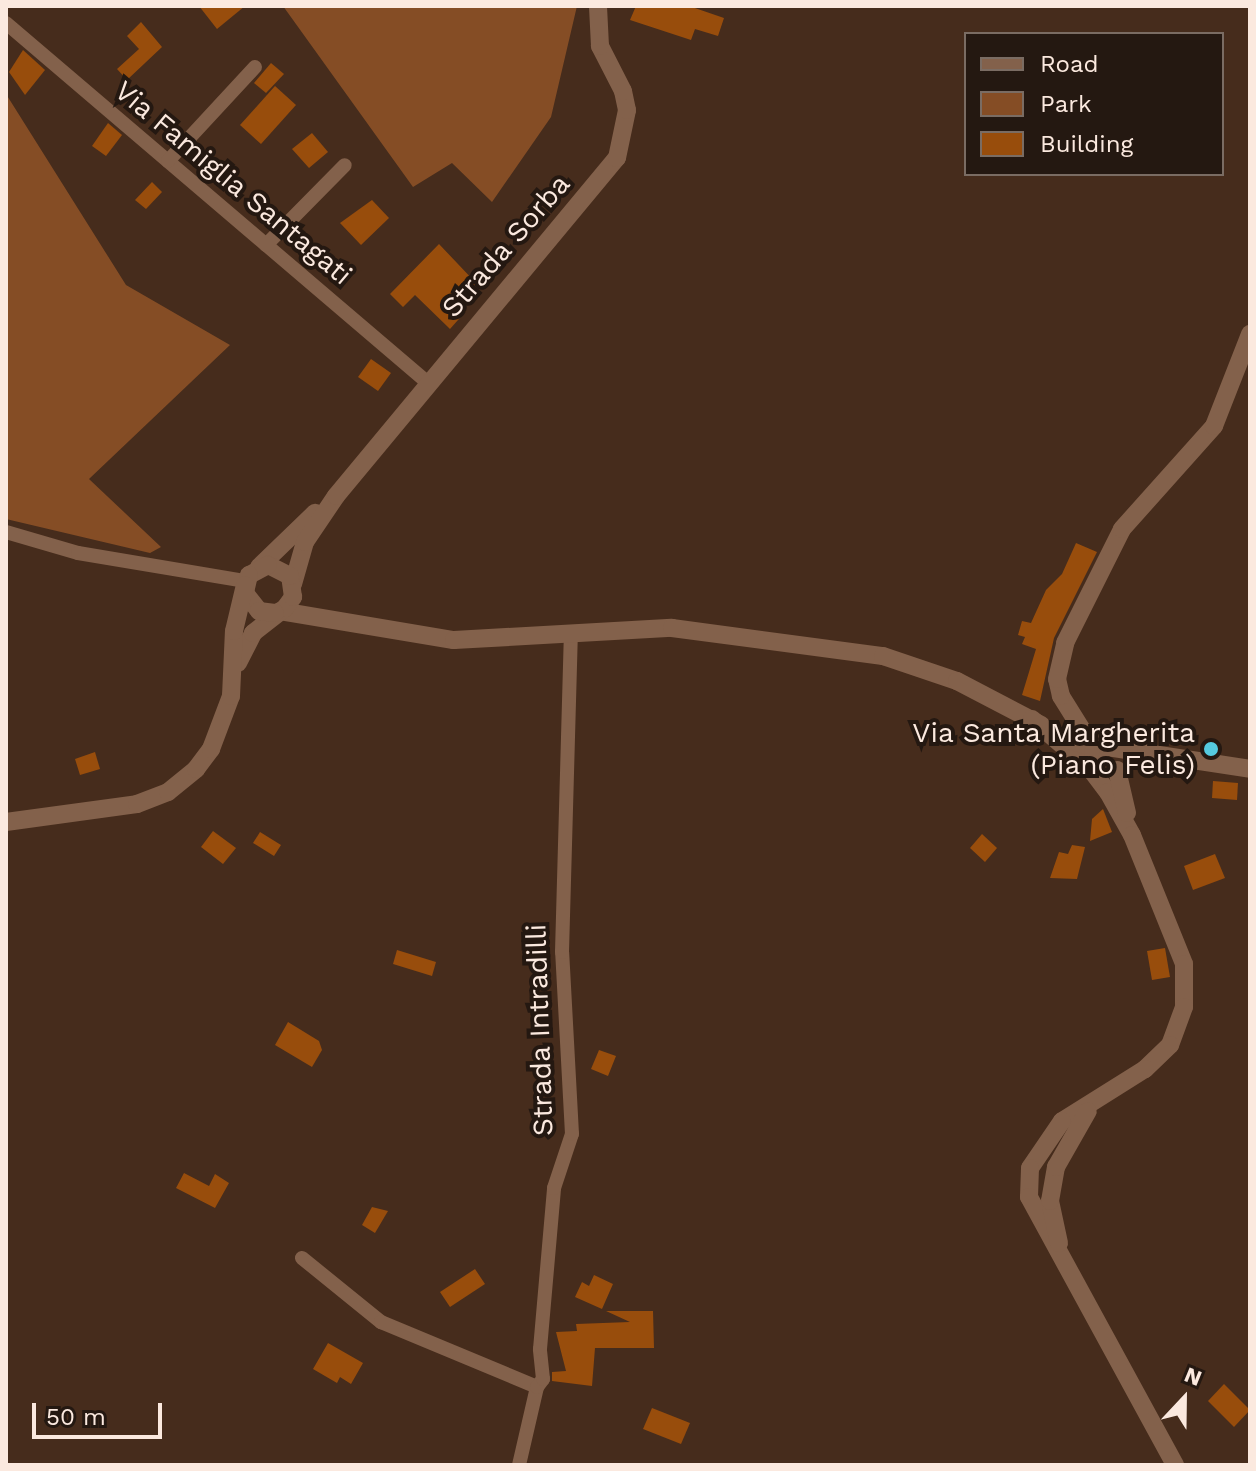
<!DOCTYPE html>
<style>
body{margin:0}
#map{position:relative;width:1256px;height:1471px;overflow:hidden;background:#462c1c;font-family:"Work Sans",sans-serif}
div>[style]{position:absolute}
.green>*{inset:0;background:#854d25}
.building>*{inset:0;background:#984d0c}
.minor>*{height:14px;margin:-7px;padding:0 7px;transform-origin:7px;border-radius:7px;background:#83614b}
.tertiary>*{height:18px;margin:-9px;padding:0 9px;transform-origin:9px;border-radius:9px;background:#83614b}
.dots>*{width:22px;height:22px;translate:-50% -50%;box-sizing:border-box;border:4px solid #241811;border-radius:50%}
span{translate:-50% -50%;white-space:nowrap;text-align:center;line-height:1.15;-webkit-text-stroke:8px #241811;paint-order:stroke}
.street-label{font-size:28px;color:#fbe9df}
.poi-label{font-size:28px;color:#fbe9df}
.right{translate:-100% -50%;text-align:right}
.frame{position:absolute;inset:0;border:8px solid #fbe9df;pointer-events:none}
.legend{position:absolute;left:964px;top:32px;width:260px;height:144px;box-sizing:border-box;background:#241811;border:2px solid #7a6c63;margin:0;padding:10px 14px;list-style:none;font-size:24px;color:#fbe9df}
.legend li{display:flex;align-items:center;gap:16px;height:40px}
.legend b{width:40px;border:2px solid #7a6c63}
.north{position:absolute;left:1144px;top:1359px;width:80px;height:80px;-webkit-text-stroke:6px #241811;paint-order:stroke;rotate:22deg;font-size:22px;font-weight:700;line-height:32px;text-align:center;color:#fbe9df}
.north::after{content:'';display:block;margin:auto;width:28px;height:36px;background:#fbe9df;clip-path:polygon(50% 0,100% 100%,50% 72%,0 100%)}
.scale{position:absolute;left:32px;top:1403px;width:130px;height:36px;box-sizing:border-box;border:4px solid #fbe9df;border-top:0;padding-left:10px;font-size:24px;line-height:28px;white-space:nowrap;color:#fbe9df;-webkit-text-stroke:6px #241811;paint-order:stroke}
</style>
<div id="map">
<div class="green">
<i style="clip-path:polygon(283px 6px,577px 6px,551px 117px,492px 202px,452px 163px,413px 187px)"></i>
<i style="clip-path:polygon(6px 94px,126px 285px,230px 345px,89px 479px,161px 547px,150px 553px,6px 519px)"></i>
</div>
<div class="building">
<i style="clip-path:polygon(199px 6px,245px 6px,217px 29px)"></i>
<i style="clip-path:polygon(636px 6px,689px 6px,724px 18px,718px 36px,695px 29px,691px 40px,630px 20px)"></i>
<i style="clip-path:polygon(141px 22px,162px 47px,127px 80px,117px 69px,139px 49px,127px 36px)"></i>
<i style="clip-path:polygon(23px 50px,45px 70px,25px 95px,9px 72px)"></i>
<i style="clip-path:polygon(271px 63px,284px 74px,266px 93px,254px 83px)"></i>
<i style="clip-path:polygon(275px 86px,296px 105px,261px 144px,240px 125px)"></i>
<i style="clip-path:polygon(108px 123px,122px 135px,106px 156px,92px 146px)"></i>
<i style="clip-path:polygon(312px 133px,328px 152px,309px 168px,292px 149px)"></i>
<i style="clip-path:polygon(152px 182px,162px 192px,146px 209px,135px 200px)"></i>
<i style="clip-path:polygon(372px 200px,389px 218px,361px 245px,340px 223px)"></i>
<i style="clip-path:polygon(439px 244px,476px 283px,458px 303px,466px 311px,450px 329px,415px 295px,403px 307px,390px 294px)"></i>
<i style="clip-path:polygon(371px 359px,391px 373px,378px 391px,358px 377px)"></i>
<i style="clip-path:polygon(1076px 543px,1097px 552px,1054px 638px,1040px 701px,1022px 695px,1036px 649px,1022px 644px,1025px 637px,1018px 635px,1022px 621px,1031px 623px,1046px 590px,1062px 574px)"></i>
<i style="clip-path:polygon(95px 752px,100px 769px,80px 775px,75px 759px)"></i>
<i style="clip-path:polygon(1213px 781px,1238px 783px,1237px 800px,1212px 798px)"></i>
<i style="clip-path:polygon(1103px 809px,1112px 832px,1090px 841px,1092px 819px)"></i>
<i style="clip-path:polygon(213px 831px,236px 848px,223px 864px,201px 847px)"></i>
<i style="clip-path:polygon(260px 832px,281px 845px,274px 856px,253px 843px)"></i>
<i style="clip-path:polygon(982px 834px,997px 848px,985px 862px,970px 848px)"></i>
<i style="clip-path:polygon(1072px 845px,1085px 847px,1077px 879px,1050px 878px,1059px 852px,1068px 854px)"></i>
<i style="clip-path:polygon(1215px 854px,1225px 878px,1193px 890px,1184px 866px)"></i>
<i style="clip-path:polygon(1165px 948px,1170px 977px,1152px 980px,1147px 951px)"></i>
<i style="clip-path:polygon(397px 950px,436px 962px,432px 976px,393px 964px)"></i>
<i style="clip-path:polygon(288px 1022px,319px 1041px,322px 1050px,312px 1067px,275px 1045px)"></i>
<i style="clip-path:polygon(599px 1050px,616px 1056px,608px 1076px,591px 1069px)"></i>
<i style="clip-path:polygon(184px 1173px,209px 1186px,215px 1174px,229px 1183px,215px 1208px,176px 1188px)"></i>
<i style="clip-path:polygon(372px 1207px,388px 1211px,375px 1233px,362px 1225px)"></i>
<i style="clip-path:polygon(475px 1269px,485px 1284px,450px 1307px,440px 1292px)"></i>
<i style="clip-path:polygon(594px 1275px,613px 1284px,602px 1309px,575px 1297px,582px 1282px,589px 1286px)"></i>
<i style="clip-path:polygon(606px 1311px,653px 1311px,654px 1348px,595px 1348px,592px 1386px,552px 1381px,552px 1372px,566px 1371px,556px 1332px,577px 1331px,576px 1324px,630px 1322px)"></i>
<i style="clip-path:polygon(328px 1343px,363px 1363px,351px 1384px,340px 1377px,337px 1383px,313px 1369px)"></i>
<i style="clip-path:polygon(1224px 1384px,1250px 1410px,1234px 1427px,1208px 1401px)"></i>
<i style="clip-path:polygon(652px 1408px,690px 1423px,681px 1444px,643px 1429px)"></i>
</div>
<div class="minor">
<i style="left:6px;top:23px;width:553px;rotate:40.46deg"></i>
<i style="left:168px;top:161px;width:128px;rotate:-47.2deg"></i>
<i style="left:266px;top:245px;width:112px;rotate:-45.4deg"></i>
<i style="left:6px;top:532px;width:75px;rotate:16.3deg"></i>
<i style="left:78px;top:553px;width:170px;rotate:9.5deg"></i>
<i style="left:302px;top:1258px;width:102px;rotate:39deg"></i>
<i style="left:381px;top:1322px;width:169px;rotate:22.6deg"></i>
<i style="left:519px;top:1465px;width:80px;rotate:-77deg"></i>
<i style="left:537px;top:1387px;width:10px;rotate:-53deg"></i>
<i style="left:543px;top:1379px;width:30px;rotate:-96deg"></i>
<i style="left:540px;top:1349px;width:162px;rotate:-85deg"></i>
<i style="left:554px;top:1188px;width:57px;rotate:-71.6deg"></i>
<i style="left:572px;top:1134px;width:182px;rotate:-93.1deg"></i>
<i style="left:562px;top:952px;width:318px;rotate:-88.4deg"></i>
</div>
<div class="tertiary">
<i style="left:259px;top:567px;width:78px;rotate:-44deg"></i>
<i style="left:293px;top:584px;width:44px;rotate:-74.1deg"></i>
<i style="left:305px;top:542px;width:55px;rotate:-56deg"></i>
<i style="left:336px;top:496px;width:440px;rotate:-50.3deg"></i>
<i style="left:617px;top:158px;width:49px;rotate:-78.2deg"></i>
<i style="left:627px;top:110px;width:19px;rotate:-102deg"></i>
<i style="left:623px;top:91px;width:51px;rotate:-117.1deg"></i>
<i style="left:600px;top:46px;width:40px;rotate:-92.9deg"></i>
<i style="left:280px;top:611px;width:176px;rotate:9.5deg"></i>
<i style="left:454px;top:640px;width:218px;rotate:-3.2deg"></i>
<i style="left:672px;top:628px;width:213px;rotate:7.6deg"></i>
<i style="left:883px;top:656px;width:78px;rotate:18.7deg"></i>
<i style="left:957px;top:681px;width:95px;rotate:27.6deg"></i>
<i style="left:238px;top:663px;width:34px;rotate:-63deg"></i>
<i style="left:253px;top:633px;width:41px;rotate:-38deg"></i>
<i style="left:285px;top:608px;width:14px;rotate:-54deg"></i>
<i style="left:293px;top:597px;width:21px;rotate:-98deg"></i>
<i style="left:290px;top:576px;width:25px;rotate:-153deg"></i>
<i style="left:268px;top:565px;width:21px;rotate:152deg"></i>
<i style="left:249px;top:575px;width:18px;rotate:103deg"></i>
<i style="left:245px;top:593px;width:23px;rotate:52deg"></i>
<i style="left:259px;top:611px;width:16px;rotate:7deg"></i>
<i style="left:1032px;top:719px;width:79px;rotate:40.9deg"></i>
<i style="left:1092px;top:771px;width:26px;rotate:53deg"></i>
<i style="left:1108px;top:792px;width:49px;rotate:60.8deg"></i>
<i style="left:1132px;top:835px;width:139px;rotate:68deg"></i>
<i style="left:1184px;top:964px;width:43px;rotate:90deg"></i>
<i style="left:1184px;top:1007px;width:40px;rotate:110.2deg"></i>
<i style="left:1170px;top:1045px;width:35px;rotate:136deg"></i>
<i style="left:1145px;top:1069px;width:98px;rotate:147.9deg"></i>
<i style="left:1062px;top:1121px;width:57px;rotate:124.2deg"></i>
<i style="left:1030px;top:1168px;width:29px;rotate:92deg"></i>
<i style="left:1029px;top:1197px;width:305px;rotate:61.4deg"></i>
<i style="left:1063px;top:739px;width:36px;rotate:14deg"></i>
<i style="left:1102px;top:747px;width:23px;rotate:-142deg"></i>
<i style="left:1084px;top:733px;width:44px;rotate:-121.9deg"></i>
<i style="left:1061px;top:696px;width:17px;rotate:-103deg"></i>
<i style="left:1057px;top:679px;width:37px;rotate:-77deg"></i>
<i style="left:1065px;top:643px;width:127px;rotate:-63.4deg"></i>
<i style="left:1122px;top:529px;width:138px;rotate:-48.2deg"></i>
<i style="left:1214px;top:426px;width:99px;rotate:-68.6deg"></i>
<i style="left:1093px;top:753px;width:15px;rotate:-23deg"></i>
<i style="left:1107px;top:747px;width:145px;rotate:8.7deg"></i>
<i style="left:1117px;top:770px;width:44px;rotate:76.9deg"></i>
<i style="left:6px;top:822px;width:132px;rotate:-7.8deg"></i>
<i style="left:137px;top:804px;width:33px;rotate:-21deg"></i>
<i style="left:168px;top:792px;width:36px;rotate:-39deg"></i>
<i style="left:196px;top:769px;width:25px;rotate:-53deg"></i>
<i style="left:211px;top:749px;width:57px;rotate:-69.3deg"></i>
<i style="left:231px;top:696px;width:65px;rotate:-87.4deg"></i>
<i style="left:234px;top:631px;width:47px;rotate:-76.6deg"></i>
<i style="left:1059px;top:1243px;width:43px;rotate:-102.1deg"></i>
<i style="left:1050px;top:1201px;width:35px;rotate:-80deg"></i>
<i style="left:1056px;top:1167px;width:64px;rotate:-60.3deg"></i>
</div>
<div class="dots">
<i style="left:1211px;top:749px;background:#55cadf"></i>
</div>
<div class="street-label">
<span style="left:233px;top:183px;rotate:40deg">Via Famiglia Santagati</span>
<span style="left:506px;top:246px;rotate:-49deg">Strada Sorba</span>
<span style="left:540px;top:1030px;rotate:-92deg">Strada Intradilli</span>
</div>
<div class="poi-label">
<span class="right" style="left:1195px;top:749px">Via Santa Margherita<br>(Piano Felis)</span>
</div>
<div class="frame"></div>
<ul class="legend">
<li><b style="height:10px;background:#83614b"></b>Road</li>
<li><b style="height:22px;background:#854d25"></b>Park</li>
<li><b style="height:22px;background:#984d0c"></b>Building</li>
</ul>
<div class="north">N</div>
<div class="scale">50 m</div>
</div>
